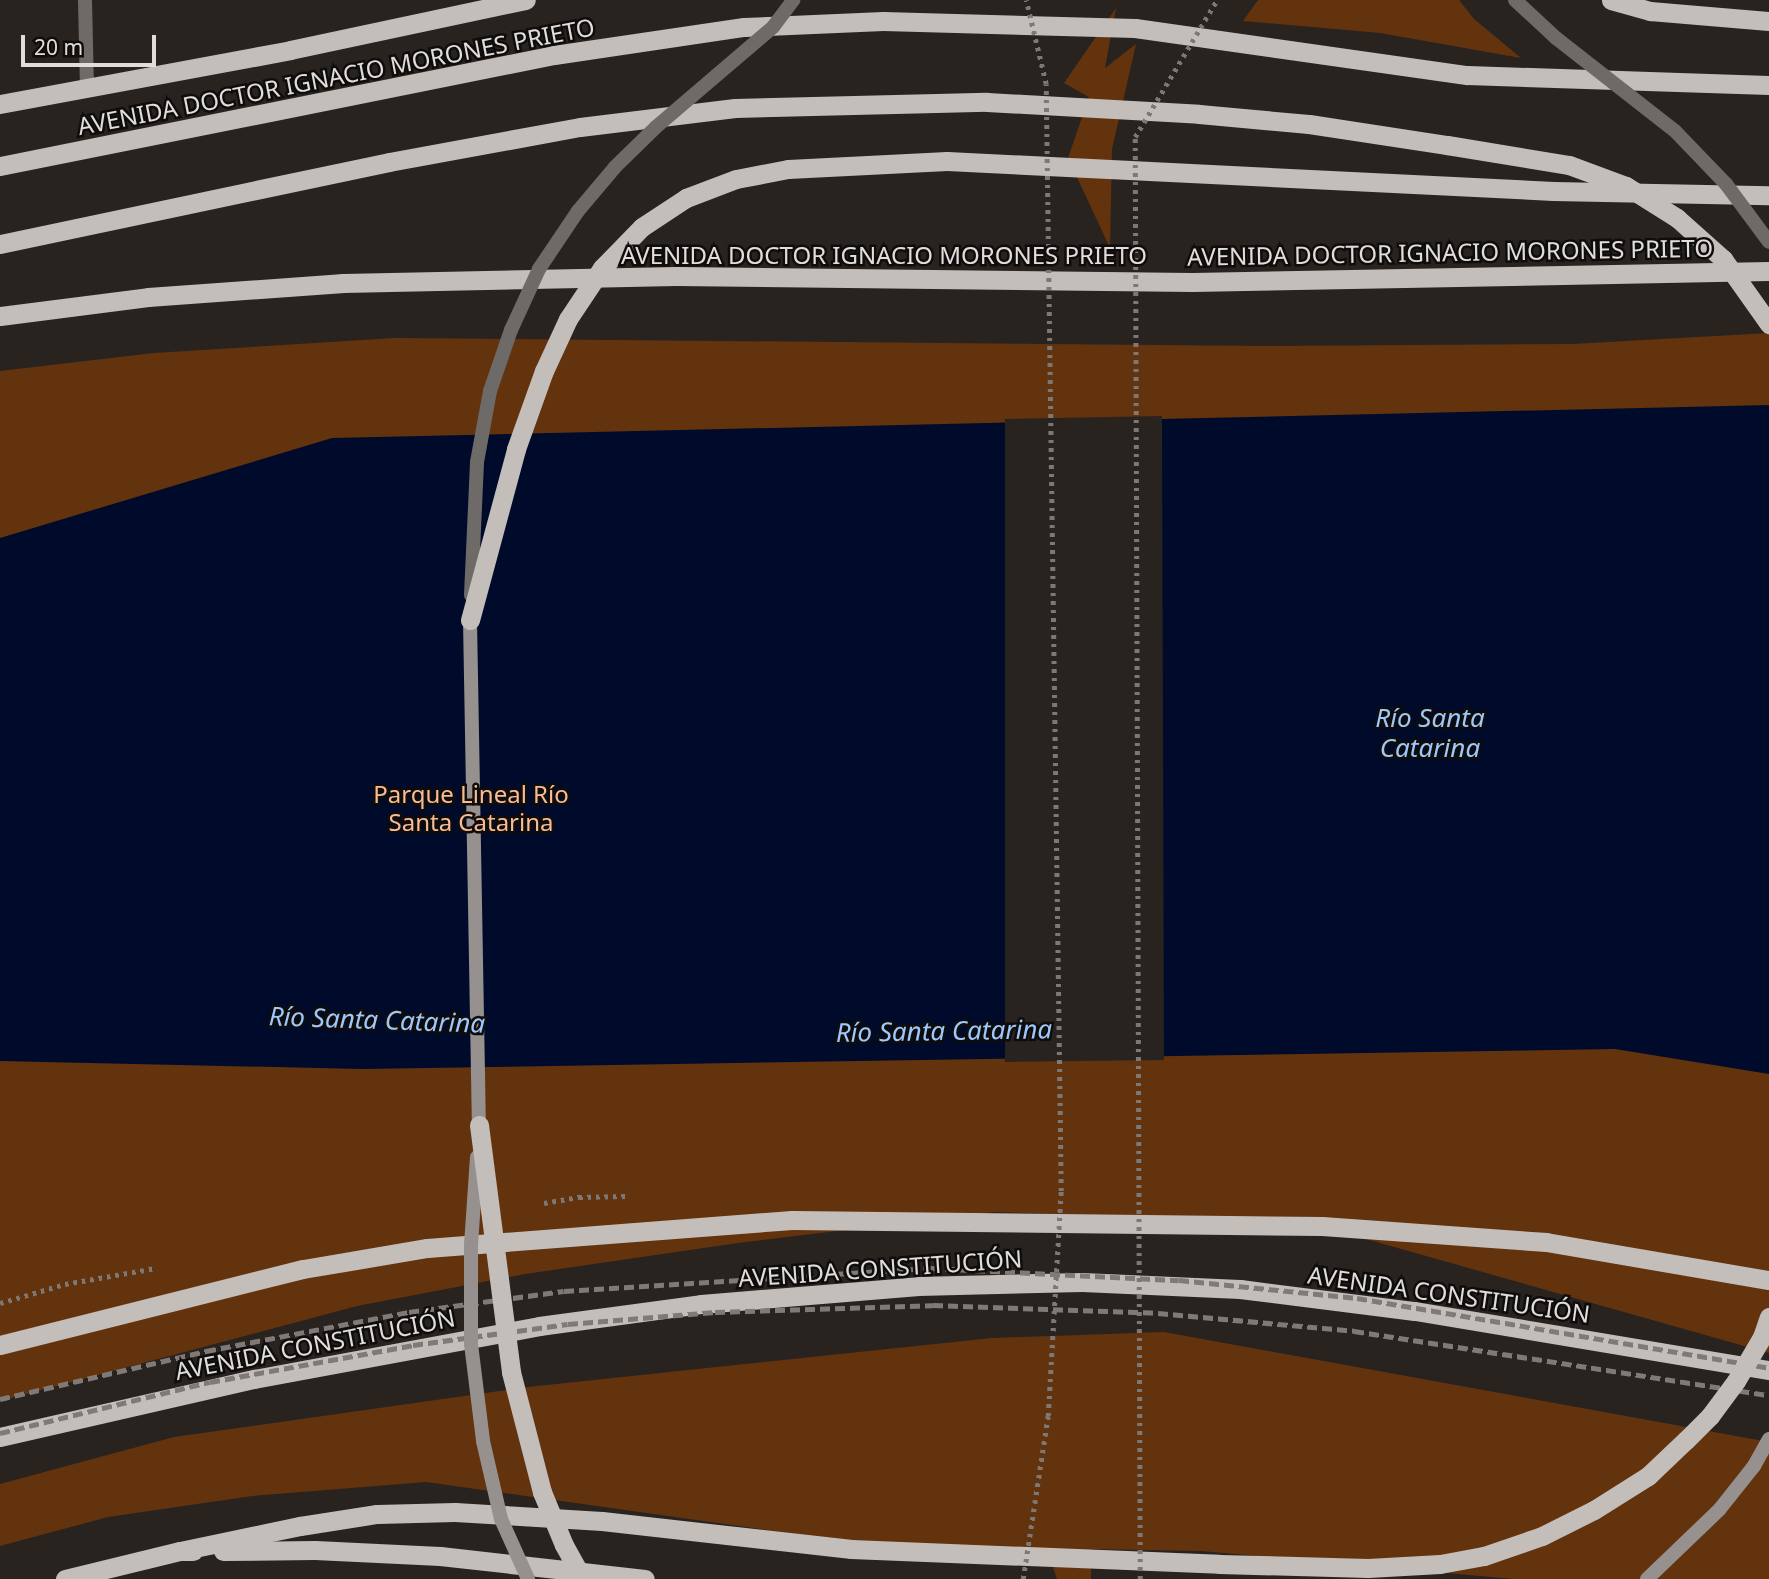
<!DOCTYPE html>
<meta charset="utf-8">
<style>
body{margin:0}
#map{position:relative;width:1769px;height:1579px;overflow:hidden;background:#292320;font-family:"Noto Sans",sans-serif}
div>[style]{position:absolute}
.green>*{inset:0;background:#63330e}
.water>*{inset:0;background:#000b2b}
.pier>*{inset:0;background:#292320}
.path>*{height:4.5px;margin-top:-2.25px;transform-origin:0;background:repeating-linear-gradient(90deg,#7d7876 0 3.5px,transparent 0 8.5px)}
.minor>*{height:14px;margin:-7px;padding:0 7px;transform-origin:7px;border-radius:7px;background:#6d6a68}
.secondary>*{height:14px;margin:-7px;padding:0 7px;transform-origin:7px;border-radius:7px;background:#96918f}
.trunk>*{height:19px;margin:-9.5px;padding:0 9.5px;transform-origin:9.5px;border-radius:9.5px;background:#c4beba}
.rail>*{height:5px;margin-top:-2.5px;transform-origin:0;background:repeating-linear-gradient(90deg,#7f7a78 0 10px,transparent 0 15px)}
.path-bridge>*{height:4.5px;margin-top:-2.25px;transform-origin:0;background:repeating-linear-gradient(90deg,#7d7876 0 3.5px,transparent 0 8.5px)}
.tertiary-bridge>*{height:14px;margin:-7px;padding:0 7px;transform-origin:7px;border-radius:7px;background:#6d6a68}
.secondary-bridge>*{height:14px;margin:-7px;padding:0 7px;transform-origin:7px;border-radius:7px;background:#96918f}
.trunk-bridge>*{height:19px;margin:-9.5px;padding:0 9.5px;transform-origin:9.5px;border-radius:9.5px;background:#c4beba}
span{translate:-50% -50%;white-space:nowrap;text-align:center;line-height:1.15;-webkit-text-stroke:5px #0f0d0c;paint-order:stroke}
.street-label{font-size:24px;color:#e1dddb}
.park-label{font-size:24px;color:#f9bb94}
.water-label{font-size:26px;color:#9ec7fd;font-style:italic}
.scale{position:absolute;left:21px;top:35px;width:135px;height:32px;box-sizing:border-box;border:4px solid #e1dddb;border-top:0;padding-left:9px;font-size:21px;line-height:24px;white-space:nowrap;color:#e1dddb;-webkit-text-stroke:5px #0f0d0c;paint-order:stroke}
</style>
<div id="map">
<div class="green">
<i style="clip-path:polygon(1258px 0,1459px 0,1474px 19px,1521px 58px,1380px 33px,1243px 21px)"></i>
<i style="clip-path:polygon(1116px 8px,1105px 68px,1136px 44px,1112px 149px,1110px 248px,1068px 158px,1089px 97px,1064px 83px)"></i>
<i style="clip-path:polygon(1769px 333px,1769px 1353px,1359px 1237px,1161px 1217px,994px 1212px,738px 1243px,525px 1274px,357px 1306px,0 1401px,0 371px,154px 353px,395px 338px,1267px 346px,1573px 344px)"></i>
<i style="clip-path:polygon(1164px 1332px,1769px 1442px,1769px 1579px,1514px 1579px,1201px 1551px,1091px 1549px,1091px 1579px,1057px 1579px,1047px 1550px,839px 1540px,426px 1482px,252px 1496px,108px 1517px,0 1546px,0 1484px,174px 1437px,528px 1387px,992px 1338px)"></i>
</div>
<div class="water">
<i style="clip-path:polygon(1769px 405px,1769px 1074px,1615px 1049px,362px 1069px,0 1061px,0 538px,332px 438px)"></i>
</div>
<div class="pier">
<i style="clip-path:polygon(1162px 416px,1164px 1060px,1005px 1062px,1005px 419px)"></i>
</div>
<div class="path">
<i style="left:544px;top:1203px;width:36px;rotate:-10deg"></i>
<i style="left:579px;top:1197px;width:47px;rotate:-1.2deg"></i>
<i style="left:0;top:1303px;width:68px;rotate:-16.3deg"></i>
<i style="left:65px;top:1284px;width:92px;rotate:-10deg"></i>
</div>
<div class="minor">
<i style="left:85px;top:0;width:88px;rotate:88.7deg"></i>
</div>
<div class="secondary">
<i style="left:1647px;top:1579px;width:100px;rotate:-43.8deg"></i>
<i style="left:1719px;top:1510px;width:56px;rotate:-51.5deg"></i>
<i style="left:1754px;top:1466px;width:31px;rotate:-61deg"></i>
</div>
<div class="trunk">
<i style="left:1611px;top:0;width:41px;rotate:15.8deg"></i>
<i style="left:1650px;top:11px;width:119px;rotate:4.8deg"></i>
<i style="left:0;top:104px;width:295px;rotate:-10.5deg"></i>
<i style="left:290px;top:50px;width:241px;rotate:-12deg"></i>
<i style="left:947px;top:161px;width:607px;rotate:2.83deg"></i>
<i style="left:1553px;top:191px;width:216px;rotate:1.1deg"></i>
<i style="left:0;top:166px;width:565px;rotate:-11.33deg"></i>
<i style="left:554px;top:55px;width:192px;rotate:-8.4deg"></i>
<i style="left:744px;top:27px;width:139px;rotate:-2.5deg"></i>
<i style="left:883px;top:21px;width:252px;rotate:1.6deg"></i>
<i style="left:1135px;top:28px;width:335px;rotate:8.1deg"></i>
<i style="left:1467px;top:75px;width:302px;rotate:1.9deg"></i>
<i style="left:0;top:244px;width:398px;rotate:-11.9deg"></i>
<i style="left:389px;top:162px;width:194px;rotate:-10.4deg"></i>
<i style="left:580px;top:127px;width:156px;rotate:-7deg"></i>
<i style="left:735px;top:108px;width:252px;rotate:-1.4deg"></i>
<i style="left:987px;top:102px;width:212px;rotate:3.2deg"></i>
<i style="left:1199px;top:114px;width:110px;rotate:5.2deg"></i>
<i style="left:1309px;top:124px;width:140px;rotate:8.7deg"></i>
<i style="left:0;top:316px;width:149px;rotate:-7.3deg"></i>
<i style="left:148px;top:297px;width:196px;rotate:-4.1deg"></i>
<i style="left:343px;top:283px;width:333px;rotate:-1.2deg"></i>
<i style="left:676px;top:276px;width:516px;rotate:0.67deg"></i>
<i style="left:1192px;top:282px;width:577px;rotate:-1.09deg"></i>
<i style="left:0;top:1345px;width:312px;rotate:-14.1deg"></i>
<i style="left:303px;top:1269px;width:126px;rotate:-9.6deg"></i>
<i style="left:427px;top:1248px;width:366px;rotate:-4.4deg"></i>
<i style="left:792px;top:1220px;width:530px;rotate:0.65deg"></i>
<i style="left:1322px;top:1226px;width:225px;rotate:4.1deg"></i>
<i style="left:1546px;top:1242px;width:226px;rotate:9.7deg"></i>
<i style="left:0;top:1437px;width:261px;rotate:-12.9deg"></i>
<i style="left:254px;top:1379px;width:290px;rotate:-10.5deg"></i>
<i style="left:539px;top:1326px;width:163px;rotate:-7.7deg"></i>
<i style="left:701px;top:1304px;width:218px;rotate:-4.7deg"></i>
<i style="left:918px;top:1286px;width:164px;rotate:-1.4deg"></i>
<i style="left:1082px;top:1282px;width:158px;rotate:2.5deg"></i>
<i style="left:1240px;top:1289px;width:176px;rotate:7.2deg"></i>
<i style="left:1415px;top:1311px;width:359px;rotate:9.5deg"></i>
<i style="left:180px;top:1551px;width:123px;rotate:-11.8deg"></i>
<i style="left:300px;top:1526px;width:78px;rotate:-8.9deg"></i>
<i style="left:377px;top:1514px;width:78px;rotate:-1.5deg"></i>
<i style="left:455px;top:1512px;width:147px;rotate:3.5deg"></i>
<i style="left:602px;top:1521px;width:251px;rotate:6.4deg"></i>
<i style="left:851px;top:1549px;width:368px;rotate:2.3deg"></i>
<i style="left:223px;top:1551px;width:92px;rotate:-0.6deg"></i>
<i style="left:315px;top:1550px;width:125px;rotate:2.7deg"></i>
<i style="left:440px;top:1556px;width:206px;rotate:6.4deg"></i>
<i style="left:65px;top:1579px;width:118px;rotate:-13.7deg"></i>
<i style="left:180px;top:1551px;width:13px"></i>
</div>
<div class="rail">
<i style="left:0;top:1399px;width:212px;rotate:-13.1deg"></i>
<i style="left:206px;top:1351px;width:207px;rotate:-10.9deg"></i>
<i style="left:409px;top:1312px;width:156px;rotate:-7.7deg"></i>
<i style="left:564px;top:1291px;width:367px;rotate:-3.6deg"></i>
<i style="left:930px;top:1268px;width:249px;rotate:2.8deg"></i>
<i style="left:1179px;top:1280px;width:179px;rotate:5.8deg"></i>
<i style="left:1357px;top:1298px;width:418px;rotate:9.6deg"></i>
<i style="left:0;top:1433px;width:216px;rotate:-13.7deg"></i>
<i style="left:210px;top:1382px;width:206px;rotate:-10.3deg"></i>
<i style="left:413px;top:1345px;width:156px;rotate:-7.7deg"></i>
<i style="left:568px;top:1324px;width:147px;rotate:-4.7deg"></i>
<i style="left:715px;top:1312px;width:218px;rotate:-1.8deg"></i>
<i style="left:933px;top:1305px;width:225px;rotate:2deg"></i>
<i style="left:1158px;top:1313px;width:197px;rotate:5.2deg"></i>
<i style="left:1354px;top:1331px;width:420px;rotate:8.8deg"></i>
</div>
<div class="path-bridge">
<i style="left:1023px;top:1579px;width:165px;rotate:-81.3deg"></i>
<i style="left:1048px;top:1416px;width:225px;rotate:-86.7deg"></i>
<i style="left:1061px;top:1191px;width:1107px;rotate:-90.78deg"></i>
<i style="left:1046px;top:84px;width:86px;rotate:-103.4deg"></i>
<i style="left:1140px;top:1579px;width:1442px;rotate:-90.2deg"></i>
<i style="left:1135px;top:137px;width:160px;rotate:-59.1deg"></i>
</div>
<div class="tertiary-bridge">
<i style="left:1515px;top:0;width:56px;rotate:42.8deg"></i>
<i style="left:1556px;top:38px;width:151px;rotate:38deg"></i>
<i style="left:1675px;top:131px;width:74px;rotate:46.1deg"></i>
<i style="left:1726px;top:184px;width:72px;rotate:53.4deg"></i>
<i style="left:471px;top:595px;width:133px;rotate:-87.4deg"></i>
<i style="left:477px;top:462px;width:72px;rotate:-79.6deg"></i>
<i style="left:490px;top:391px;width:65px;rotate:-71deg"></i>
<i style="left:511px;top:330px;width:67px;rotate:-65.3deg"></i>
<i style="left:539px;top:269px;width:70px;rotate:-56.1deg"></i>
<i style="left:578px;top:211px;width:57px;rotate:-49.9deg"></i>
<i style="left:615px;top:167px;width:57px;rotate:-44.3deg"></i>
<i style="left:656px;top:127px;width:154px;rotate:-40.5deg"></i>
<i style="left:773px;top:27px;width:34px;rotate:-53deg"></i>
</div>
<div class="secondary-bridge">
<i style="left:470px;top:620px;width:513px;rotate:88.99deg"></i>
<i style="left:477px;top:1157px;width:87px;rotate:93.9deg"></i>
<i style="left:471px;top:1244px;width:100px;rotate:90deg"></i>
<i style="left:471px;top:1344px;width:98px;rotate:82.9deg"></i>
<i style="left:483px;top:1441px;width:80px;rotate:77deg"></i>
<i style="left:501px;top:1519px;width:66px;rotate:65.8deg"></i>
</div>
<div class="trunk-bridge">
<i style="left:1447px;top:145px;width:124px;rotate:9.3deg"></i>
<i style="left:1569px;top:165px;width:61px;rotate:20.2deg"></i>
<i style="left:1626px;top:186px;width:60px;rotate:32.1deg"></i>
<i style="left:1677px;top:218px;width:62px;rotate:41.7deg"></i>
<i style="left:1723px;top:259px;width:80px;rotate:54.7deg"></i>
<i style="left:470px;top:620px;width:177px;rotate:-74.9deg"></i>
<i style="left:516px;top:449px;width:83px;rotate:-70.3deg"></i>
<i style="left:544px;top:371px;width:57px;rotate:-65.2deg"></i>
<i style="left:568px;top:319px;width:61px;rotate:-56.3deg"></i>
<i style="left:602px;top:268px;width:57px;rotate:-45.7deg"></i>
<i style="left:642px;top:227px;width:53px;rotate:-33.4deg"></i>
<i style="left:686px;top:198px;width:53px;rotate:-20.8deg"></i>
<i style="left:736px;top:179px;width:53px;rotate:-10.9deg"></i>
<i style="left:788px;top:169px;width:159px;rotate:-2.9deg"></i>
<i style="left:479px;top:1125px;width:249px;rotate:82.6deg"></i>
<i style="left:511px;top:1372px;width:124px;rotate:75.5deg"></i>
<i style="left:542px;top:1492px;width:57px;rotate:67.5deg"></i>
<i style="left:564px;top:1545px;width:39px;rotate:61deg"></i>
<i style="left:1219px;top:1564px;width:149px;rotate:1.5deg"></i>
<i style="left:1368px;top:1568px;width:72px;rotate:-3.2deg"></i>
<i style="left:1440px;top:1564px;width:45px;rotate:-10.3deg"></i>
<i style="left:1484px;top:1556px;width:61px;rotate:-19deg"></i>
<i style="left:1542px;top:1536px;width:58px;rotate:-26.6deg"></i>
<i style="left:1594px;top:1510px;width:64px;rotate:-32.2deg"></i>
<i style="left:1648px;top:1476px;width:52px;rotate:-43.5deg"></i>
<i style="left:1686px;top:1440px;width:34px;rotate:-45deg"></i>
<i style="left:1710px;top:1416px;width:44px;rotate:-53.4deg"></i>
<i style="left:1736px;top:1381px;width:51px;rotate:-59.4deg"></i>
<i style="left:1762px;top:1337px;width:21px;rotate:-71deg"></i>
</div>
<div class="street-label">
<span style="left:336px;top:76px;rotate:-11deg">AVENIDA DOCTOR IGNACIO MORONES PRIETO</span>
<span style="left:1450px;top:252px;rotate:-1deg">AVENIDA DOCTOR IGNACIO MORONES PRIETO</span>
<span style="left:884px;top:255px">AVENIDA DOCTOR IGNACIO MORONES PRIETO</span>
<span style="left:880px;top:1268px;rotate:-4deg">AVENIDA CONSTITUCIÓN</span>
<span style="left:1449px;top:1294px;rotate:8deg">AVENIDA CONSTITUCIÓN</span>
<span style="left:315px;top:1344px;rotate:-11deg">AVENIDA CONSTITUCIÓN</span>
</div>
<div class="park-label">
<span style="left:471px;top:808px">Parque Lineal Río<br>Santa Catarina</span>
</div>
<div class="water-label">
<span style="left:1430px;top:733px">Río Santa<br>Catarina</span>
<span style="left:377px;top:1020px;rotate:2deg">Río Santa Catarina</span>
<span style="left:944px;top:1031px;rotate:-1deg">Río Santa Catarina</span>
</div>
<div class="scale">20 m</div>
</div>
